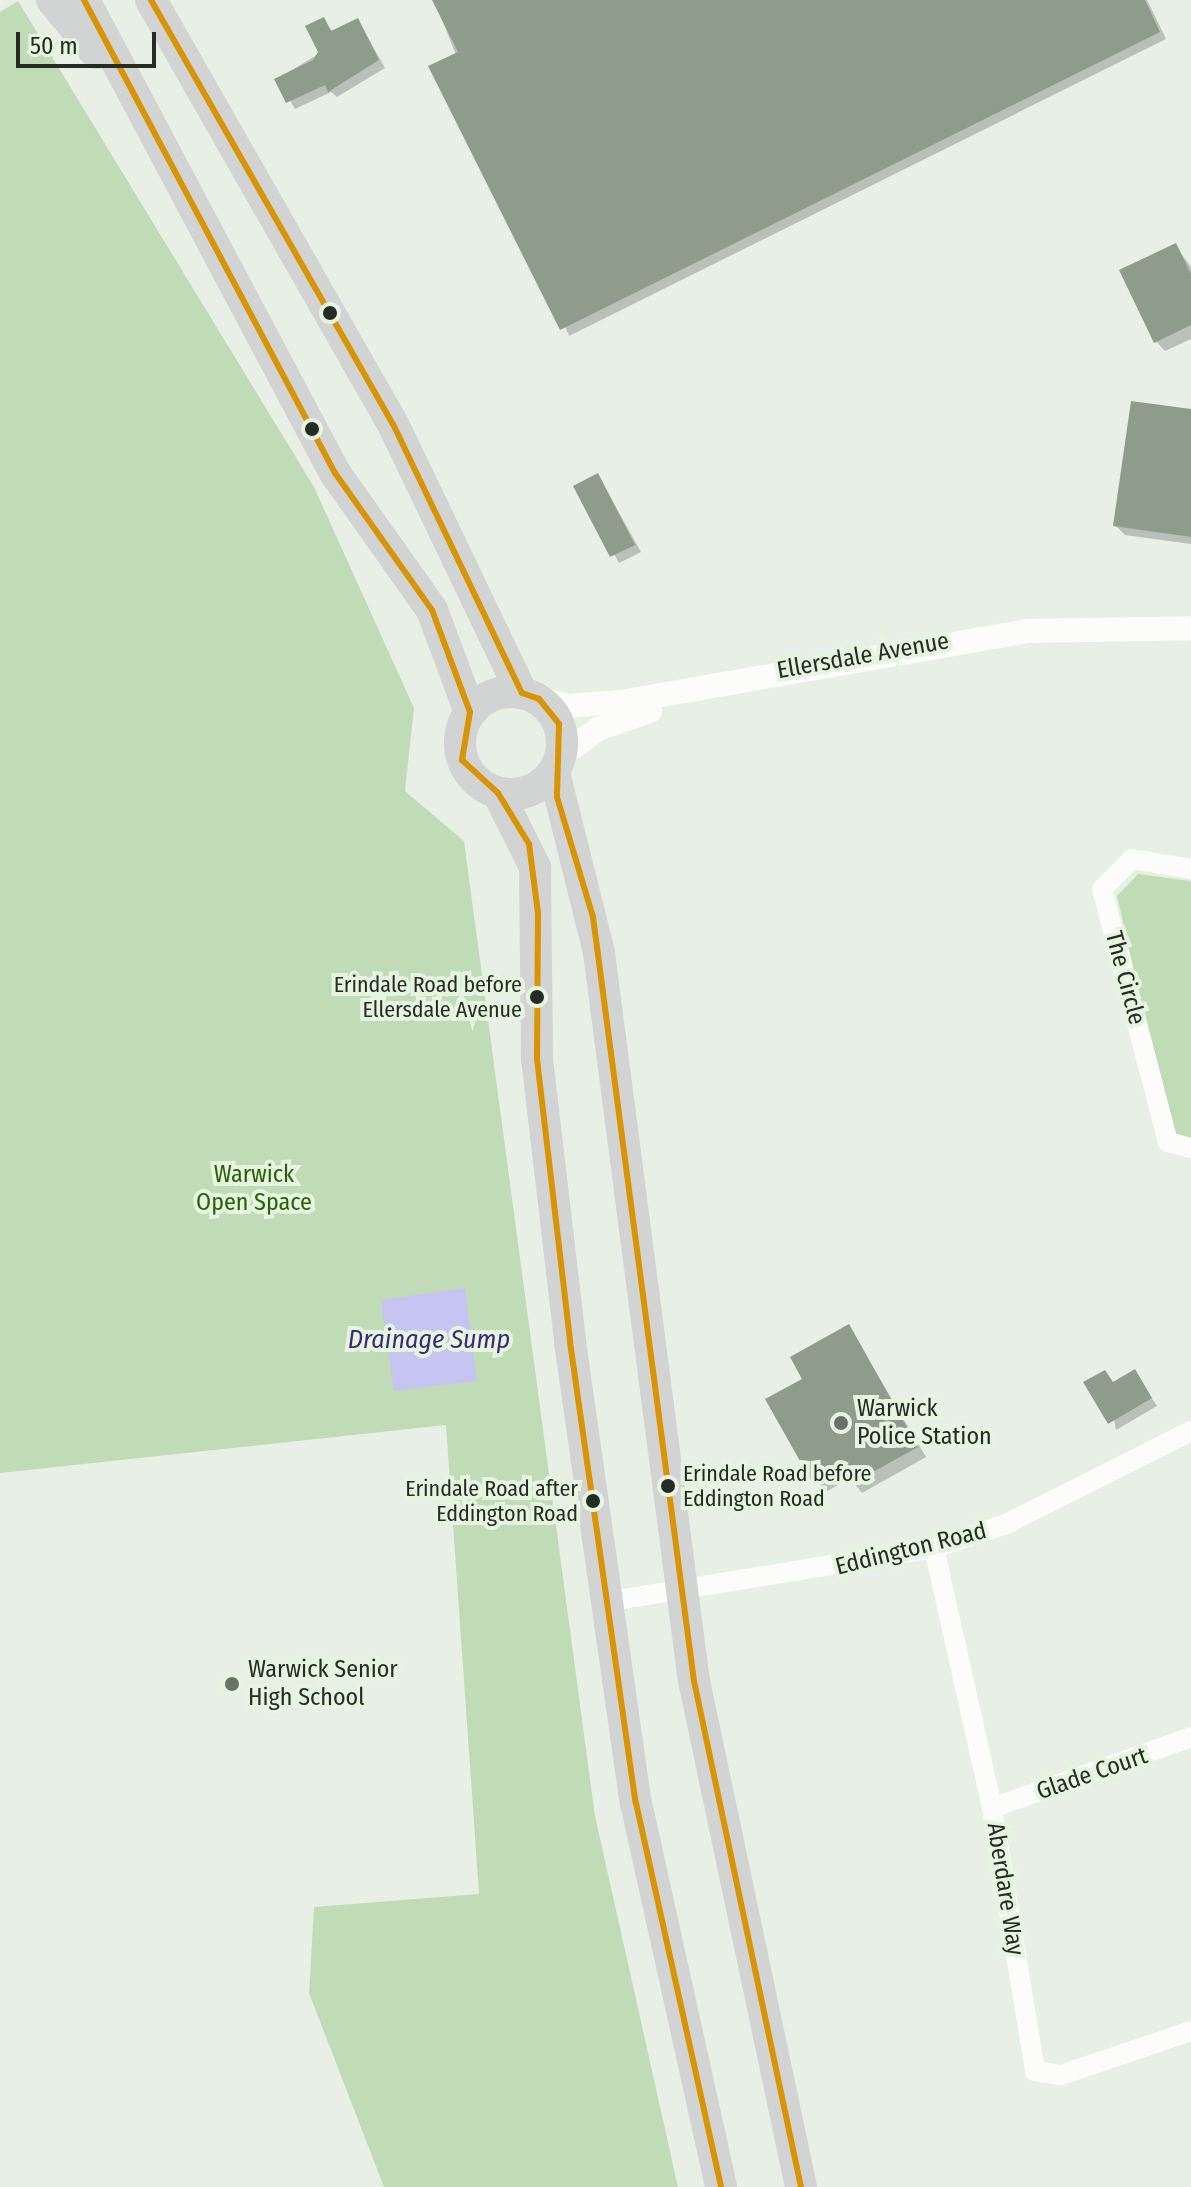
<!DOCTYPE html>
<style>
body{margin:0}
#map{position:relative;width:1191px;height:2187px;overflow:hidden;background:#e8f0e5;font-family:"Fira Sans Condensed",sans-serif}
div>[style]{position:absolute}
.green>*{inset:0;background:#c0dcb6}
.water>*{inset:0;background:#c6c5f2}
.shadow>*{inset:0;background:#0003}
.building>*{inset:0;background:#8f9b8b}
.minor>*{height:20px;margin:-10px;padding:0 10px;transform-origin:10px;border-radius:10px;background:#fcfdfb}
.tertiary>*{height:24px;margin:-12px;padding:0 12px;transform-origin:12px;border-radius:12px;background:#fcfdfb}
.primary>*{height:32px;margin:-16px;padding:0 16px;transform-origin:16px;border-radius:16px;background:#d2d4d4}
.primary>.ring{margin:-16px;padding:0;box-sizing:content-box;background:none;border:32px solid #d2d4d4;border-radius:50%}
.bus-1>*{height:6px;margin:-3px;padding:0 3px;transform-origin:3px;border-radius:3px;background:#d89405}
.dots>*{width:22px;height:22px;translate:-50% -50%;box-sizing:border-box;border:4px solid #e6f5e0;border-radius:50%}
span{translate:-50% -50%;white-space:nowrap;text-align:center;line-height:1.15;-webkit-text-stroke:8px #e6f5e0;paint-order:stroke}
.bus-label{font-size:22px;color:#262c24}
.right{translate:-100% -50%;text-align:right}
.left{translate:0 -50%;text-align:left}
.street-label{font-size:24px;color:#262c24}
.park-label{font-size:24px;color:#2b6008}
.poi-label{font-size:24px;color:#262c24}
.water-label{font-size:26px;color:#3a2a78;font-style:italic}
.scale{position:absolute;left:16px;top:32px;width:140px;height:36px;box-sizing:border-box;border:4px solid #262c24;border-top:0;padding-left:10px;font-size:24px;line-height:28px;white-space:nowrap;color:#262c24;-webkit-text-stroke:6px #e6f5e0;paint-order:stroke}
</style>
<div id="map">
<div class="green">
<i style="clip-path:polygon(18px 1px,314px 487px,414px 708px,405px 791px,464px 841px,595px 1816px,678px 2187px,384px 2187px,309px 1993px,314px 1907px,479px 1894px,446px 1425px,0 1473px,0 12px)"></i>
<i style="clip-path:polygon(1138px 874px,1191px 881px,1191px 1140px,1171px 1134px,1117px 896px)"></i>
</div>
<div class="water">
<i style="clip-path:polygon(465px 1288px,477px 1381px,394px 1391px,381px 1300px)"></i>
</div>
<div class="shadow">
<i style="clip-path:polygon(434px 0,1147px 0,1166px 39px,569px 336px)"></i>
<i style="clip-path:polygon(323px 19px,333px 32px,358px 20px,385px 68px,337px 97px,331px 92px,295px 109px,277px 79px,320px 53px)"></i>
<i style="clip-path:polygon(1175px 245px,1191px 267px,1191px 339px,1165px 351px,1156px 341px)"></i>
<i style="clip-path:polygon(1191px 411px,1191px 544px,1125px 535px,1115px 525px)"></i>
<i style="clip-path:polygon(598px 475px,641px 552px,619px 563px,576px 487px)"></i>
<i style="clip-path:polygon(849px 1327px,926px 1457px,862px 1493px,850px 1478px,824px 1493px,768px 1400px,805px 1379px)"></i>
<i style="clip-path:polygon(1105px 1372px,1114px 1384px,1134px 1372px,1157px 1406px,1116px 1430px)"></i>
</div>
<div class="building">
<i style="clip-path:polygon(432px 0,1145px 0,1160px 32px,560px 330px,428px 66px,458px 52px)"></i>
<i style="clip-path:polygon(324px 17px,331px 31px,358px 18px,379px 60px,328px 92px,325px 85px,286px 103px,274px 79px,313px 60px,318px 52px,305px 26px)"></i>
<i style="clip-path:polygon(1176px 243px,1191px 274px,1191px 325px,1154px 343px,1119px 270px)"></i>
<i style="clip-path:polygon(1131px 401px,1191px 409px,1191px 537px,1113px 526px)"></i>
<i style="clip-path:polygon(598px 473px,635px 545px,610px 557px,573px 486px)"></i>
<i style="clip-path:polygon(849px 1324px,918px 1447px,851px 1484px,842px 1468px,813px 1484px,765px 1399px,802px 1379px,790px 1357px)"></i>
<i style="clip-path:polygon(1135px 1369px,1152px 1398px,1108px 1424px,1083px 1382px,1105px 1370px,1113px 1382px)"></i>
</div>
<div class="minor">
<i style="left:1191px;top:869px;width:60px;rotate:-170.4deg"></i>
<i style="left:1132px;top:859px;width:42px;rotate:135deg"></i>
<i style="left:1102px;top:889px;width:261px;rotate:75.4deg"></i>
<i style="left:1168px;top:1142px;width:24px;rotate:15deg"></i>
<i style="left:934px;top:1548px;width:266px;rotate:77.4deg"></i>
<i style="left:992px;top:1808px;width:266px;rotate:80.7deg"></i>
<i style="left:1035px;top:2071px;width:26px;rotate:9deg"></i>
<i style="left:1061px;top:2075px;width:137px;rotate:-18.7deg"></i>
<i style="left:611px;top:1601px;width:327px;rotate:-9.3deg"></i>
<i style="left:934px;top:1548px;width:76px;rotate:-18.4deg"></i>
<i style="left:1006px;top:1524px;width:207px;rotate:-26.7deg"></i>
<i style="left:992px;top:1808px;width:211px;rotate:-19.6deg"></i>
</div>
<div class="tertiary">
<i style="left:539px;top:699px;width:30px;rotate:14deg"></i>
<i style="left:568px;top:706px;width:53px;rotate:-4.3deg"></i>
<i style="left:621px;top:702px;width:412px;rotate:-9.9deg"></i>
<i style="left:1027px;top:631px;width:164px;rotate:-1deg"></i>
<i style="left:561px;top:756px;width:46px;rotate:-36.1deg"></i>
<i style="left:598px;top:729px;width:55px;rotate:-19.1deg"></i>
</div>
<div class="primary">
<i style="left:52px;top:0;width:69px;rotate:50.3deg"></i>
<i style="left:84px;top:0;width:535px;rotate:62.05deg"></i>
<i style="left:335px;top:473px;width:168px;rotate:54.7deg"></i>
<i style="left:432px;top:610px;width:109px;rotate:69.6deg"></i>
<i style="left:151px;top:0;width:488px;rotate:60.3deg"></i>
<i style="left:393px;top:424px;width:298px;rotate:64.4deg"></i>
<i class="ring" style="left:460px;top:692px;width:70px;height:70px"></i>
<i style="left:554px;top:772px;width:187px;rotate:76deg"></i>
<i style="left:599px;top:953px;width:734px;rotate:82.57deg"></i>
<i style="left:694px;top:1681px;width:517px;rotate:78.06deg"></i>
<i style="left:498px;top:793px;width:83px;rotate:63.4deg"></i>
<i style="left:535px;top:867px;width:192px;rotate:89.4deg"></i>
<i style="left:537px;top:1059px;width:285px;rotate:83.3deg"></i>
<i style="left:570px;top:1342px;width:466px;rotate:81.9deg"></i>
<i style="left:636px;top:1803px;width:393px;rotate:77.5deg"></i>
</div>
<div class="bus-1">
<i style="left:84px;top:0;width:535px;rotate:62.05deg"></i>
<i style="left:335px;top:473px;width:168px;rotate:54.7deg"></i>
<i style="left:432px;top:610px;width:109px;rotate:69.6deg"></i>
<i style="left:470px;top:712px;width:49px;rotate:99.5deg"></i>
<i style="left:462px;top:760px;width:49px;rotate:42.5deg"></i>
<i style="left:498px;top:793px;width:60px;rotate:58.7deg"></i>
<i style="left:529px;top:844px;width:70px;rotate:82.6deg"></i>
<i style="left:538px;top:913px;width:146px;rotate:90.4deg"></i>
<i style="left:537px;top:1059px;width:285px;rotate:83.3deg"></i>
<i style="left:570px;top:1342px;width:466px;rotate:81.9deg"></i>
<i style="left:636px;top:1803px;width:393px;rotate:77.5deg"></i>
<i style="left:151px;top:0;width:488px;rotate:60.3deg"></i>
<i style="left:393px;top:424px;width:298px;rotate:64.4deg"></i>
<i style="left:522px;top:693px;width:18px;rotate:19deg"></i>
<i style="left:539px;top:699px;width:32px;rotate:51deg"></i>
<i style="left:559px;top:724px;width:73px;rotate:91.6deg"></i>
<i style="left:557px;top:797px;width:125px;rotate:73.3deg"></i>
<i style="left:593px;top:917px;width:771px;rotate:82.47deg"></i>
<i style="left:694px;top:1681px;width:517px;rotate:78.06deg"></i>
</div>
<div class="dots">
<i style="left:330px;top:313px;background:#262c24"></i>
<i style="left:312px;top:429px;background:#262c24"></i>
<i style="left:537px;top:997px;background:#262c24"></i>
<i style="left:841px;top:1423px;background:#6a7168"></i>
<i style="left:668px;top:1486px;background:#262c24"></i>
<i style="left:593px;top:1501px;background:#262c24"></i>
<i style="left:232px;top:1684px;background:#6a7168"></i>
</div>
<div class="bus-label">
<span class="right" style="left:522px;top:997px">Erindale Road before<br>Ellersdale Avenue</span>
<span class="left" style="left:683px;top:1486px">Erindale Road before<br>Eddington Road</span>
<span class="right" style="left:578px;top:1501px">Erindale Road after<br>Eddington Road</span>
</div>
<div class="street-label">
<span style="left:863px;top:656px;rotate:-10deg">Ellersdale Avenue</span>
<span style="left:1125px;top:978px;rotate:75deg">The Circle</span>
<span style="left:911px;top:1549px;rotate:-14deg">Eddington Road</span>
<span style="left:1092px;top:1774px;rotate:-19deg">Glade Court</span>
<span style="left:1005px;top:1889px;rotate:81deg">Aberdare Way</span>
</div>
<div class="park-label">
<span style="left:254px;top:1189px">Warwick<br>Open Space</span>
</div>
<div class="poi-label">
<span class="left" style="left:857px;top:1423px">Warwick<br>Police Station</span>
<span class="left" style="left:248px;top:1684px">Warwick Senior<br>High School</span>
</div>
<div class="water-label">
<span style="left:429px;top:1340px">Drainage Sump</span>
</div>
<div class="scale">50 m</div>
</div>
